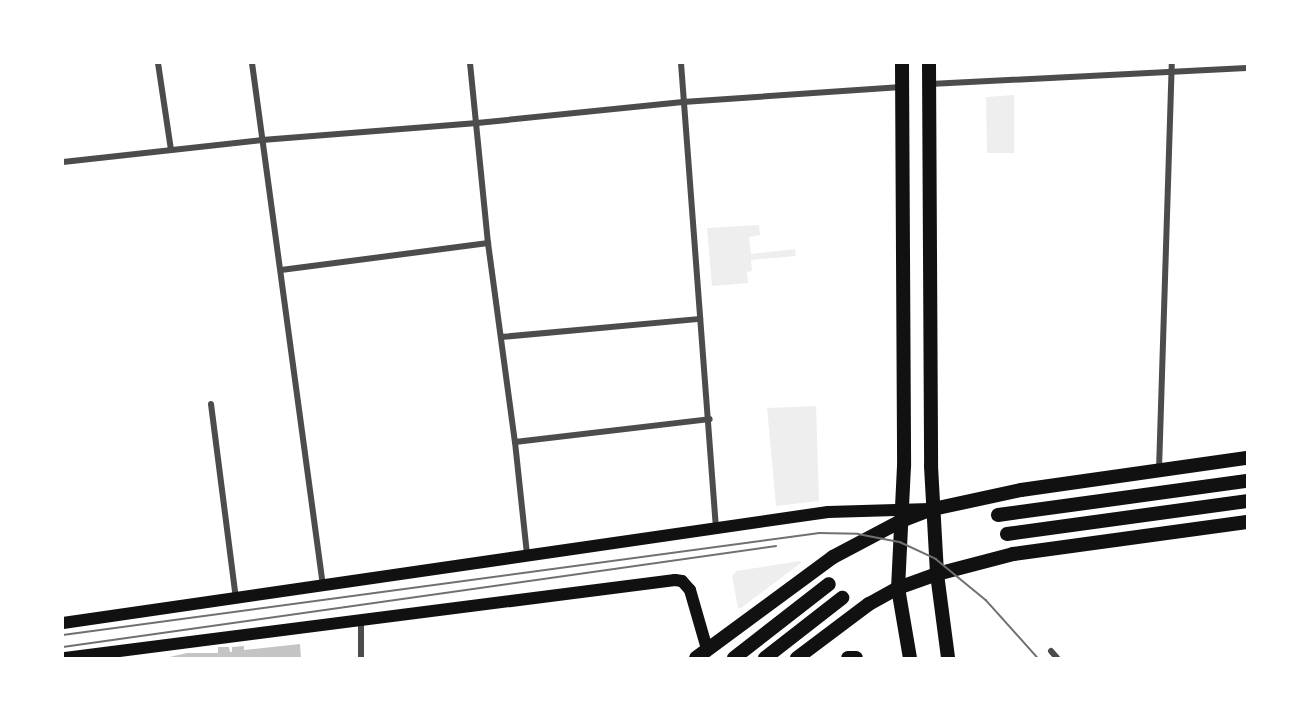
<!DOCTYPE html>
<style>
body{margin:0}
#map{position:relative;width:1310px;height:721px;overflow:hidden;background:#fff;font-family:Ubuntu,sans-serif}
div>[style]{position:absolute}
.green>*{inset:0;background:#eee}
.building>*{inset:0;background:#c4c4c4}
.minor>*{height:6px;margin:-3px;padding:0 3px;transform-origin:3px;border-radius:3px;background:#4c4c4c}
.secondary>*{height:12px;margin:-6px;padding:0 6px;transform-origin:6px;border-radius:6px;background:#111}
.primary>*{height:14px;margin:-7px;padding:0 7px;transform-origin:7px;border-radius:7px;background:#111}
.tram>*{height:1.5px;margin:-0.75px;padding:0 0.75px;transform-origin:0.75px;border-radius:0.75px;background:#707070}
span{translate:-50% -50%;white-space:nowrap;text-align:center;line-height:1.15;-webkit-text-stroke:6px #fff;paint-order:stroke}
.frame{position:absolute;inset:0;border:64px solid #fff;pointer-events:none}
</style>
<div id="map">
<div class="green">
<i style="clip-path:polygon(1014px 95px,1014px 153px,987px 153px,986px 97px)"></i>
<i style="clip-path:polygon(759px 225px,760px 235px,749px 237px,751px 254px,795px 249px,796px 256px,751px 260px,752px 271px,747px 272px,748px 283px,712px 286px,707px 228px)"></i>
<i style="clip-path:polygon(816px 406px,819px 501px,776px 506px,767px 408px)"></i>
<i style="clip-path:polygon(800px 561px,801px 563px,741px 608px,738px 608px,732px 576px,736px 571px)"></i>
</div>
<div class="building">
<i style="clip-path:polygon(300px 644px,301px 658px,165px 658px,187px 653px,218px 653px,218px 647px,229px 647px,230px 652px,232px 652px,232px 647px,244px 646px,244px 650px)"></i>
</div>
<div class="minor">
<i style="left:158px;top:63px;width:88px;rotate:81.5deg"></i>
<i style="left:252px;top:63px;width:528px;rotate:82.27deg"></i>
<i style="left:470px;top:63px;width:181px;rotate:84.3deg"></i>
<i style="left:488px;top:243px;width:201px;rotate:82.3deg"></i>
<i style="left:515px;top:442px;width:114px;rotate:83.9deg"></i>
<i style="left:681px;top:63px;width:466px;rotate:85.7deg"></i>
<i style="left:930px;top:84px;width:317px;rotate:-2.9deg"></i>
<i style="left:63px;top:162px;width:200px;rotate:-6.3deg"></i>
<i style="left:262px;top:140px;width:216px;rotate:-4.5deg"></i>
<i style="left:477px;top:123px;width:207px;rotate:-5.8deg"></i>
<i style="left:683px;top:102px;width:219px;rotate:-3.9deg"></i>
<i style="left:281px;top:270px;width:209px;rotate:-7.4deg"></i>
<i style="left:501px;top:337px;width:200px;rotate:-5.2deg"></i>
<i style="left:211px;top:404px;width:196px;rotate:82.7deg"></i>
<i style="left:515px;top:442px;width:196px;rotate:-6.7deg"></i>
<i style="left:1159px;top:470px;width:407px;rotate:-88.2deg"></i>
<i style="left:1051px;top:651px;width:9px;rotate:49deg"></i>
<i style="left:361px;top:658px;width:38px;rotate:-90deg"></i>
</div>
<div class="secondary">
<i style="left:63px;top:623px;width:773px;rotate:-8.26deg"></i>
<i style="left:828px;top:512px;width:102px;rotate:-1.7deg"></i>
<i style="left:65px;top:658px;width:615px;rotate:-7.29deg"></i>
<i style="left:675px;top:580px;width:7px;rotate:8deg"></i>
<i style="left:682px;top:581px;width:12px;rotate:48deg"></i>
<i style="left:690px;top:590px;width:61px;rotate:73.9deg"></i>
</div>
<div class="primary">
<i style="left:902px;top:63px;width:403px;rotate:89.7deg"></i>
<i style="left:904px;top:466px;width:122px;rotate:92.8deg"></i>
<i style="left:898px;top:588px;width:71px;rotate:80.3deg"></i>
<i style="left:929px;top:63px;width:403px;rotate:89.7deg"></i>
<i style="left:931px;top:466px;width:108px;rotate:86.8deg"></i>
<i style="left:937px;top:574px;width:85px;rotate:82.5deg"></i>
<i style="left:998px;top:515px;width:251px;rotate:-7.8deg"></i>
<i style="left:1007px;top:534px;width:242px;rotate:-7.8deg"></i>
<i style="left:696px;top:658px;width:170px;rotate:-36.4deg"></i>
<i style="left:833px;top:557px;width:77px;rotate:-27.9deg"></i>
<i style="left:901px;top:521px;width:34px;rotate:-21deg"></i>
<i style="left:933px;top:509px;width:90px;rotate:-12.2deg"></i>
<i style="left:1021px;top:490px;width:228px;rotate:-8.1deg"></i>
<i style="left:734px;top:658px;width:120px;rotate:-37.9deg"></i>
<i style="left:765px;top:658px;width:98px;rotate:-37.9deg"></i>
<i style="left:797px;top:658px;width:90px;rotate:-36.9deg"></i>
<i style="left:869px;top:604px;width:33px;rotate:-29deg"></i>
<i style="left:898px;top:588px;width:41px;rotate:-19.7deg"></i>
<i style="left:937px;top:574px;width:79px;rotate:-14.7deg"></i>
<i style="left:1013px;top:554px;width:236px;rotate:-7.8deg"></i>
<i style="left:848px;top:658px;width:8px"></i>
</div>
<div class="tram">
<i style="left:63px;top:635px;width:763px;rotate:-7.68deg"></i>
<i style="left:819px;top:533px;width:39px;rotate:1deg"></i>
<i style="left:858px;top:534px;width:43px;rotate:10.8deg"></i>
<i style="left:900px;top:542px;width:40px;rotate:25deg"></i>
<i style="left:936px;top:559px;width:65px;rotate:39.4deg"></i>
<i style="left:986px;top:600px;width:78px;rotate:48.1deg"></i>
<i style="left:63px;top:647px;width:720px;rotate:-8.06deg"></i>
</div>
<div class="frame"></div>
</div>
